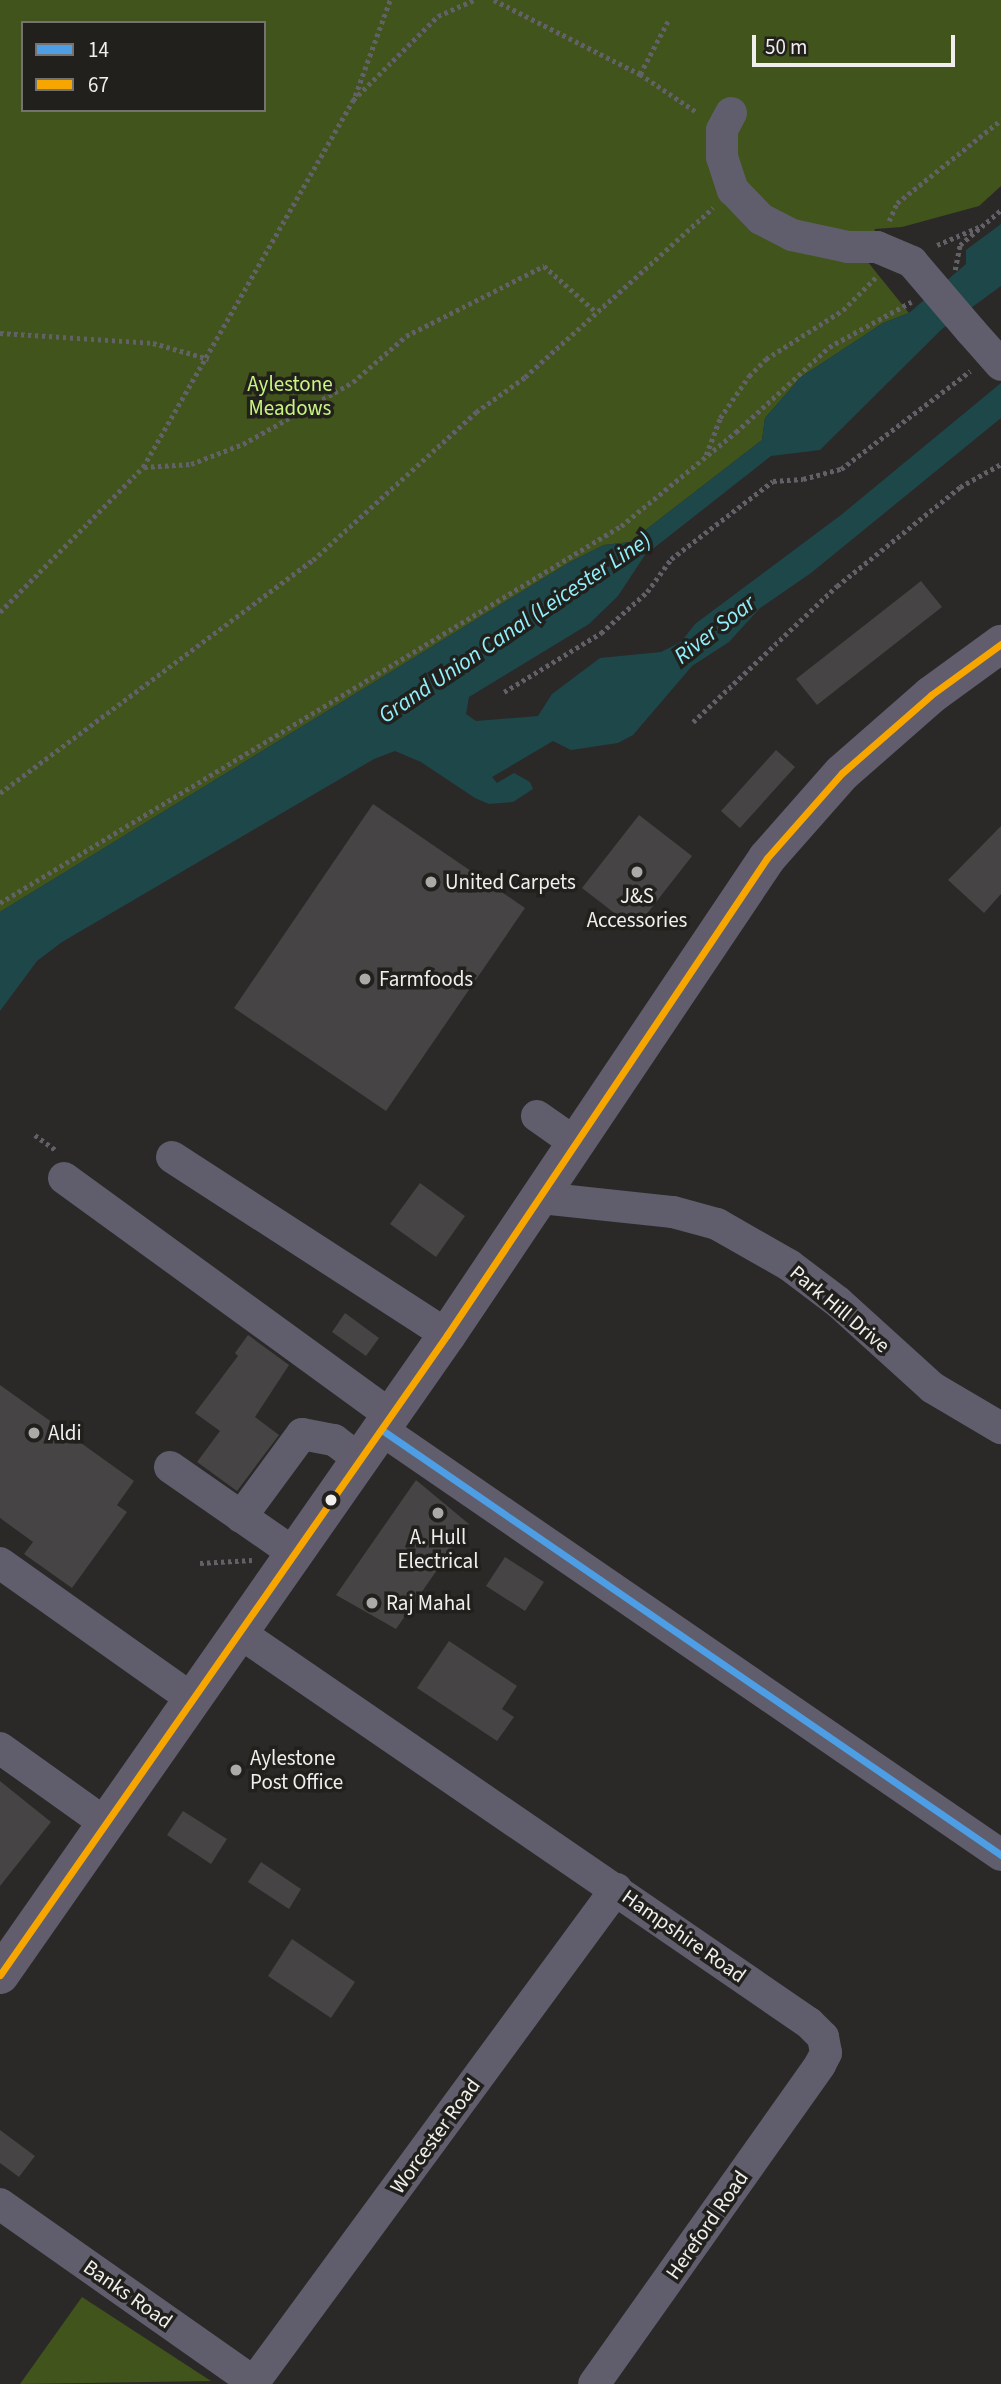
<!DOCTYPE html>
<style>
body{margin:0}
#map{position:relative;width:1001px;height:2384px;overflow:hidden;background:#2a2927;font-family:"Source Sans 3",sans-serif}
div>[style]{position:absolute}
.green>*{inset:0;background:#41541c}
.water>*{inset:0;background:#1e474a}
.building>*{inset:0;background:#464444}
.path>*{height:4.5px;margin-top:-2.25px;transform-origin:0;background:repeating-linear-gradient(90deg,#636168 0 3.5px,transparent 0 7px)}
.minor>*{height:32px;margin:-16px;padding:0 16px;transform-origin:16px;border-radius:16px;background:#605e6c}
.major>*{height:38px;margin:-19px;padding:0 19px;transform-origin:19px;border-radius:19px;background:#615d6c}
.minor-bridge>*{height:32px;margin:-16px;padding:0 16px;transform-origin:16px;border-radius:16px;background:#605e6c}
.bus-1>*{height:7px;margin:-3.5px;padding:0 3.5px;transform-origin:3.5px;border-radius:3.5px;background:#4d9ee5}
.bus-2>*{height:7px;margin:-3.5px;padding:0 3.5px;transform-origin:3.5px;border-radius:3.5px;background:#f7a600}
.dots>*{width:19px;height:19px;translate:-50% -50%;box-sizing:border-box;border:4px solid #21201c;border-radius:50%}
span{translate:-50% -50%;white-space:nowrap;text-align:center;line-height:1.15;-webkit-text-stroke:7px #21201c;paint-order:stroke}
.park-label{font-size:21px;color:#caf580}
.poi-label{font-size:21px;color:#f0efed}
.left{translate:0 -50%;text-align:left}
.street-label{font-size:21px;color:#f0efed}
.water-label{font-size:23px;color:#90f0fb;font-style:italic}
.legend{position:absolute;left:21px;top:21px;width:245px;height:91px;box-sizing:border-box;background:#21201c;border:2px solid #747370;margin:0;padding:9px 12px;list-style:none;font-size:21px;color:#f0efed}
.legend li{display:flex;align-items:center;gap:14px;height:35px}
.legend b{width:35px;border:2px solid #747370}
.scale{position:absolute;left:752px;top:35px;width:203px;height:32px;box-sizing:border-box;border:4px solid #f0efed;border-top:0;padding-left:9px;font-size:21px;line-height:24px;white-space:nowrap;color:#f0efed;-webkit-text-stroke:5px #21201c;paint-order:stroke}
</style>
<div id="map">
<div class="green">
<i style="clip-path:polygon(evenodd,0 0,1001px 0,1001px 186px,979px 206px,902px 227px,875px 229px,867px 261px,909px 313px,883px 323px,801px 377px,765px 418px,762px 440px,630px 542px,604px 545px,570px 562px,0 912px,0 0,23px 23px,264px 23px,264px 110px,23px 110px,23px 23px)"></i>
<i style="clip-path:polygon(82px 2297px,211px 2381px,20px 2384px)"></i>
</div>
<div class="water">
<i style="clip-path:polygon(1001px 224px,1001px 286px,942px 329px,820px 450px,771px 456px,645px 555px,618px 596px,589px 624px,469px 697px,466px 714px,476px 721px,538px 716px,552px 694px,600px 658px,661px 652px,681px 642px,695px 624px,841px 515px,1001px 383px,1001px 418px,811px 573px,760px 608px,729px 642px,692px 666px,633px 735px,618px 743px,571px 750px,553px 741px,492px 777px,497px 783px,514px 773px,530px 782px,533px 789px,513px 802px,489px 804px,475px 798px,421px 762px,395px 751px,374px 759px,62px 942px,37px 961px,0 1011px,0 912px,570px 562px,604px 545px,630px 542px,762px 440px,765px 418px,801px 377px,883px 323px,909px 313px,966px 264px,966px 250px)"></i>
</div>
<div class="building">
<i style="clip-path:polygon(921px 581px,942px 607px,817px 705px,796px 679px)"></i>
<i style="clip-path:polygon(776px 750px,795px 767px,740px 828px,721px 811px)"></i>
<i style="clip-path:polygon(373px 804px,525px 908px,386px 1111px,234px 1008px)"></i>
<i style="clip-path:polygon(639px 815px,692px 856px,635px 929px,582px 888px)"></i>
<i style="clip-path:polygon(1001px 826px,1001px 894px,984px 913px,948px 880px)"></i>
<i style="clip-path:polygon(420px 1183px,465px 1216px,436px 1257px,390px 1224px)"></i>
<i style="clip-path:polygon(345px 1313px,379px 1338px,366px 1356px,332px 1332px)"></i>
<i style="clip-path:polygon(248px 1335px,289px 1365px,255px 1417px,279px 1435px,237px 1491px,197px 1462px,220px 1431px,195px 1413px,238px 1356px,235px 1353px)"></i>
<i style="clip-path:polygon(0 1385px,134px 1481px,117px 1505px,127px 1512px,72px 1588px,24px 1554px,33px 1542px,0 1518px)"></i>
<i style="clip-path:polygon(416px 1480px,469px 1524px,396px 1629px,336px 1595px)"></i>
<i style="clip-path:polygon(505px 1557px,544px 1582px,525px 1611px,486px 1586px)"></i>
<i style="clip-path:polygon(449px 1641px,517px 1686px,502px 1709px,514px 1717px,497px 1741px,417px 1688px)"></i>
<i style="clip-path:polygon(0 1781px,51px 1822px,0 1886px)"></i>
<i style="clip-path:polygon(183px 1811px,227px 1839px,211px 1864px,167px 1835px)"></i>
<i style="clip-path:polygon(261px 1862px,301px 1889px,289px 1909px,248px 1882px)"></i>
<i style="clip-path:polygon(292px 1939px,355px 1982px,331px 2018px,268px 1976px)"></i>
<i style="clip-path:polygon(0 2130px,35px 2156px,19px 2177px,0 2163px)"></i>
</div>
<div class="path">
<i style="left:494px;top:0;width:164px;rotate:26.9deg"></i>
<i style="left:640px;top:74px;width:70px;rotate:33.9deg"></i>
<i style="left:640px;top:74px;width:60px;rotate:-62.2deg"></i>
<i style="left:355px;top:96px;width:102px;rotate:-70deg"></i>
<i style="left:889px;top:221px;width:20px;rotate:-66deg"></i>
<i style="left:897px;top:203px;width:133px;rotate:-38.6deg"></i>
<i style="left:937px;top:245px;width:46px;rotate:-23.2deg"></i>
<i style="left:955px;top:270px;width:25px;rotate:-79deg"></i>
<i style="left:960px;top:245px;width:54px;rotate:-40.5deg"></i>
<i style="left:0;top:333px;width:153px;rotate:3.7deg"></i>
<i style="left:153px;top:343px;width:58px;rotate:15.9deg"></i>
<i style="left:706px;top:455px;width:40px;rotate:-69deg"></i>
<i style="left:720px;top:418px;width:51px;rotate:-55.4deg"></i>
<i style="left:749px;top:376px;width:24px;rotate:-45deg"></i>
<i style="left:766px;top:359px;width:91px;rotate:-32.5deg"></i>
<i style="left:843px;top:310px;width:47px;rotate:-45deg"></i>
<i style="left:144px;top:467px;width:47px;rotate:-3.7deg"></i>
<i style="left:191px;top:464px;width:56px;rotate:-21deg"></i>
<i style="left:243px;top:444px;width:126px;rotate:-29.4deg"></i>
<i style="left:353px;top:382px;width:70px;rotate:-41deg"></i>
<i style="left:406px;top:336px;width:155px;rotate:-26.9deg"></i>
<i style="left:544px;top:266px;width:68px;rotate:41.4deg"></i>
<i style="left:0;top:612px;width:204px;rotate:-45.4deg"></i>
<i style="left:143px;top:467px;width:423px;rotate:-60.2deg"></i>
<i style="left:353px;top:100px;width:120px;rotate:-44.7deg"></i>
<i style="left:438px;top:16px;width:39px;rotate:-24deg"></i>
<i style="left:504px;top:692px;width:114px;rotate:-31.3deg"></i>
<i style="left:601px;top:633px;width:62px;rotate:-41.7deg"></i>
<i style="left:647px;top:592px;width:41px;rotate:-54deg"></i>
<i style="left:671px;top:559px;width:128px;rotate:-37.4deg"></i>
<i style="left:773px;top:481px;width:30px;rotate:-4deg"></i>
<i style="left:803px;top:479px;width:39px;rotate:-15deg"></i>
<i style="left:841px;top:469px;width:162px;rotate:-37.2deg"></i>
<i style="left:693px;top:722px;width:198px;rotate:-43.4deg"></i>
<i style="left:837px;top:586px;width:158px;rotate:-38.8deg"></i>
<i style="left:960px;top:487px;width:47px;rotate:-29.3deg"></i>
<i style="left:0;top:793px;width:390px;rotate:-36.7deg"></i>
<i style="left:313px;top:560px;width:220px;rotate:-42.2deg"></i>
<i style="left:476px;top:412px;width:60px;rotate:-35.5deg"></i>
<i style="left:525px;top:377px;width:253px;rotate:-42deg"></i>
<i style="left:0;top:903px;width:726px;rotate:-31.26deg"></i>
<i style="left:621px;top:526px;width:149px;rotate:-39.3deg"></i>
<i style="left:736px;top:432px;width:126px;rotate:-42.4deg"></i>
<i style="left:829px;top:347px;width:94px;rotate:-28.8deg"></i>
<i style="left:35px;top:1135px;width:27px;rotate:36deg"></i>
<i style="left:200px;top:1563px;width:52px;rotate:-3.3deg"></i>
</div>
<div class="minor">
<i style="left:731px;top:113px;width:19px;rotate:118deg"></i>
<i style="left:722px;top:130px;width:27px;rotate:90deg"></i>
<i style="left:722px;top:157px;width:35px;rotate:72deg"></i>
<i style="left:733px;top:190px;width:40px;rotate:46deg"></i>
<i style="left:761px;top:219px;width:35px;rotate:27deg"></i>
<i style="left:792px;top:235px;width:57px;rotate:12.1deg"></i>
<i style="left:848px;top:247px;width:29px"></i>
<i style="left:877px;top:247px;width:38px;rotate:23deg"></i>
<i style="left:971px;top:331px;width:45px;rotate:48.6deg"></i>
<i style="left:537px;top:1116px;width:49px;rotate:35deg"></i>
<i style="left:172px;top:1157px;width:328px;rotate:32.9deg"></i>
<i style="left:64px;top:1178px;width:404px;rotate:36deg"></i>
<i style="left:541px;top:1198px;width:133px;rotate:6.1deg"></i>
<i style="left:673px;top:1212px;width:46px;rotate:15.3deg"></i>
<i style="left:717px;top:1224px;width:83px;rotate:29.7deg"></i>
<i style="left:789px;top:1265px;width:61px;rotate:37.1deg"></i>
<i style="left:838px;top:1302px;width:128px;rotate:42.2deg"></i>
<i style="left:933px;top:1388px;width:79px;rotate:30.5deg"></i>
<i style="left:382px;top:1430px;width:751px;rotate:34.47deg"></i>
<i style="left:170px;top:1467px;width:152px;rotate:34.8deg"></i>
<i style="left:241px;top:1517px;width:103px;rotate:-53.7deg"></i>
<i style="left:302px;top:1434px;width:33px;rotate:11deg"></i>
<i style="left:334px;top:1440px;width:34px;rotate:37deg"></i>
<i style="left:0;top:1563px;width:235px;rotate:35.3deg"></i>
<i style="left:240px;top:1633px;width:690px;rotate:34.43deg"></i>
<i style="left:809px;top:2023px;width:20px;rotate:45deg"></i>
<i style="left:823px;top:2037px;width:16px;rotate:79deg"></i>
<i style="left:826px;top:2053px;width:13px;rotate:117deg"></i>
<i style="left:820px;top:2065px;width:391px;rotate:125.3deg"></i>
<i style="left:0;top:1748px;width:129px;rotate:35.5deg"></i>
<i style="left:0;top:2204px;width:313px;rotate:35.1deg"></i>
<i style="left:254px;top:2382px;width:612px;rotate:-53.71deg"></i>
</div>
<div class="major">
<i style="left:0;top:1975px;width:781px;rotate:-55.07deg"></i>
<i style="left:447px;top:1335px;width:574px;rotate:-56.14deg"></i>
<i style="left:767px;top:858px;width:113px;rotate:-48.6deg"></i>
<i style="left:842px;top:773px;width:118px;rotate:-41.2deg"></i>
<i style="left:931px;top:695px;width:87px;rotate:-36.1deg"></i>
</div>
<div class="minor-bridge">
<i style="left:912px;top:262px;width:91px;rotate:49.5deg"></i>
</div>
<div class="bus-1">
<i style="left:382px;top:1430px;width:751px;rotate:34.47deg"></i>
</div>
<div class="bus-2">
<i style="left:0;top:1975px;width:781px;rotate:-55.07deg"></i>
<i style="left:447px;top:1335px;width:574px;rotate:-56.14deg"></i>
<i style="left:767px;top:858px;width:113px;rotate:-48.6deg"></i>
<i style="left:842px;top:773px;width:118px;rotate:-41.2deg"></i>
<i style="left:931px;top:695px;width:87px;rotate:-36.1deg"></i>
</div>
<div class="dots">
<i style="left:637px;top:872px;background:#abaaa8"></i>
<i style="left:431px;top:882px;background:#abaaa8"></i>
<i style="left:365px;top:979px;background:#abaaa8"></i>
<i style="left:34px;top:1433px;background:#abaaa8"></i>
<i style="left:331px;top:1500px;background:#f0efed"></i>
<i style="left:438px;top:1513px;background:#abaaa8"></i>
<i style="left:372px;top:1603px;background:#abaaa8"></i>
<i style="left:236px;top:1770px;background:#abaaa8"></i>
</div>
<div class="park-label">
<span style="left:290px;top:396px">Aylestone<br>Meadows</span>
</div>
<div class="poi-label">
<span class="left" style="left:445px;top:882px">United Carpets</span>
<span style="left:637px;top:908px">J&amp;S<br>Accessories</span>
<span class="left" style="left:379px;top:979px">Farmfoods</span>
<span class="left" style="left:48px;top:1433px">Aldi</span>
<span style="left:438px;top:1549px">A. Hull<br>Electrical</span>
<span class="left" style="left:386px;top:1603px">Raj Mahal</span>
<span class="left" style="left:250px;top:1770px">Aylestone<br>Post Office</span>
</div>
<div class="street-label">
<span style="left:840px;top:1309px;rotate:40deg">Park Hill Drive</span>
<span style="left:684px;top:1936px;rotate:35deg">Hampshire Road</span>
<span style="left:435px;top:2136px;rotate:-54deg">Worcester Road</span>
<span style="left:707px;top:2225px;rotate:-55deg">Hereford Road</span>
<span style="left:128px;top:2294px;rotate:35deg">Banks Road</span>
</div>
<div class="water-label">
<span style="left:515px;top:628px;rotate:-34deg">Grand Union Canal (Leicester Line)</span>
<span style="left:715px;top:630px;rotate:-38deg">River Soar</span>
</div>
<ul class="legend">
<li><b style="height:9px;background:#4d9ee5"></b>14</li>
<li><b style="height:9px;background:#f7a600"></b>67</li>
</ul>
<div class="scale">50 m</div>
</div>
